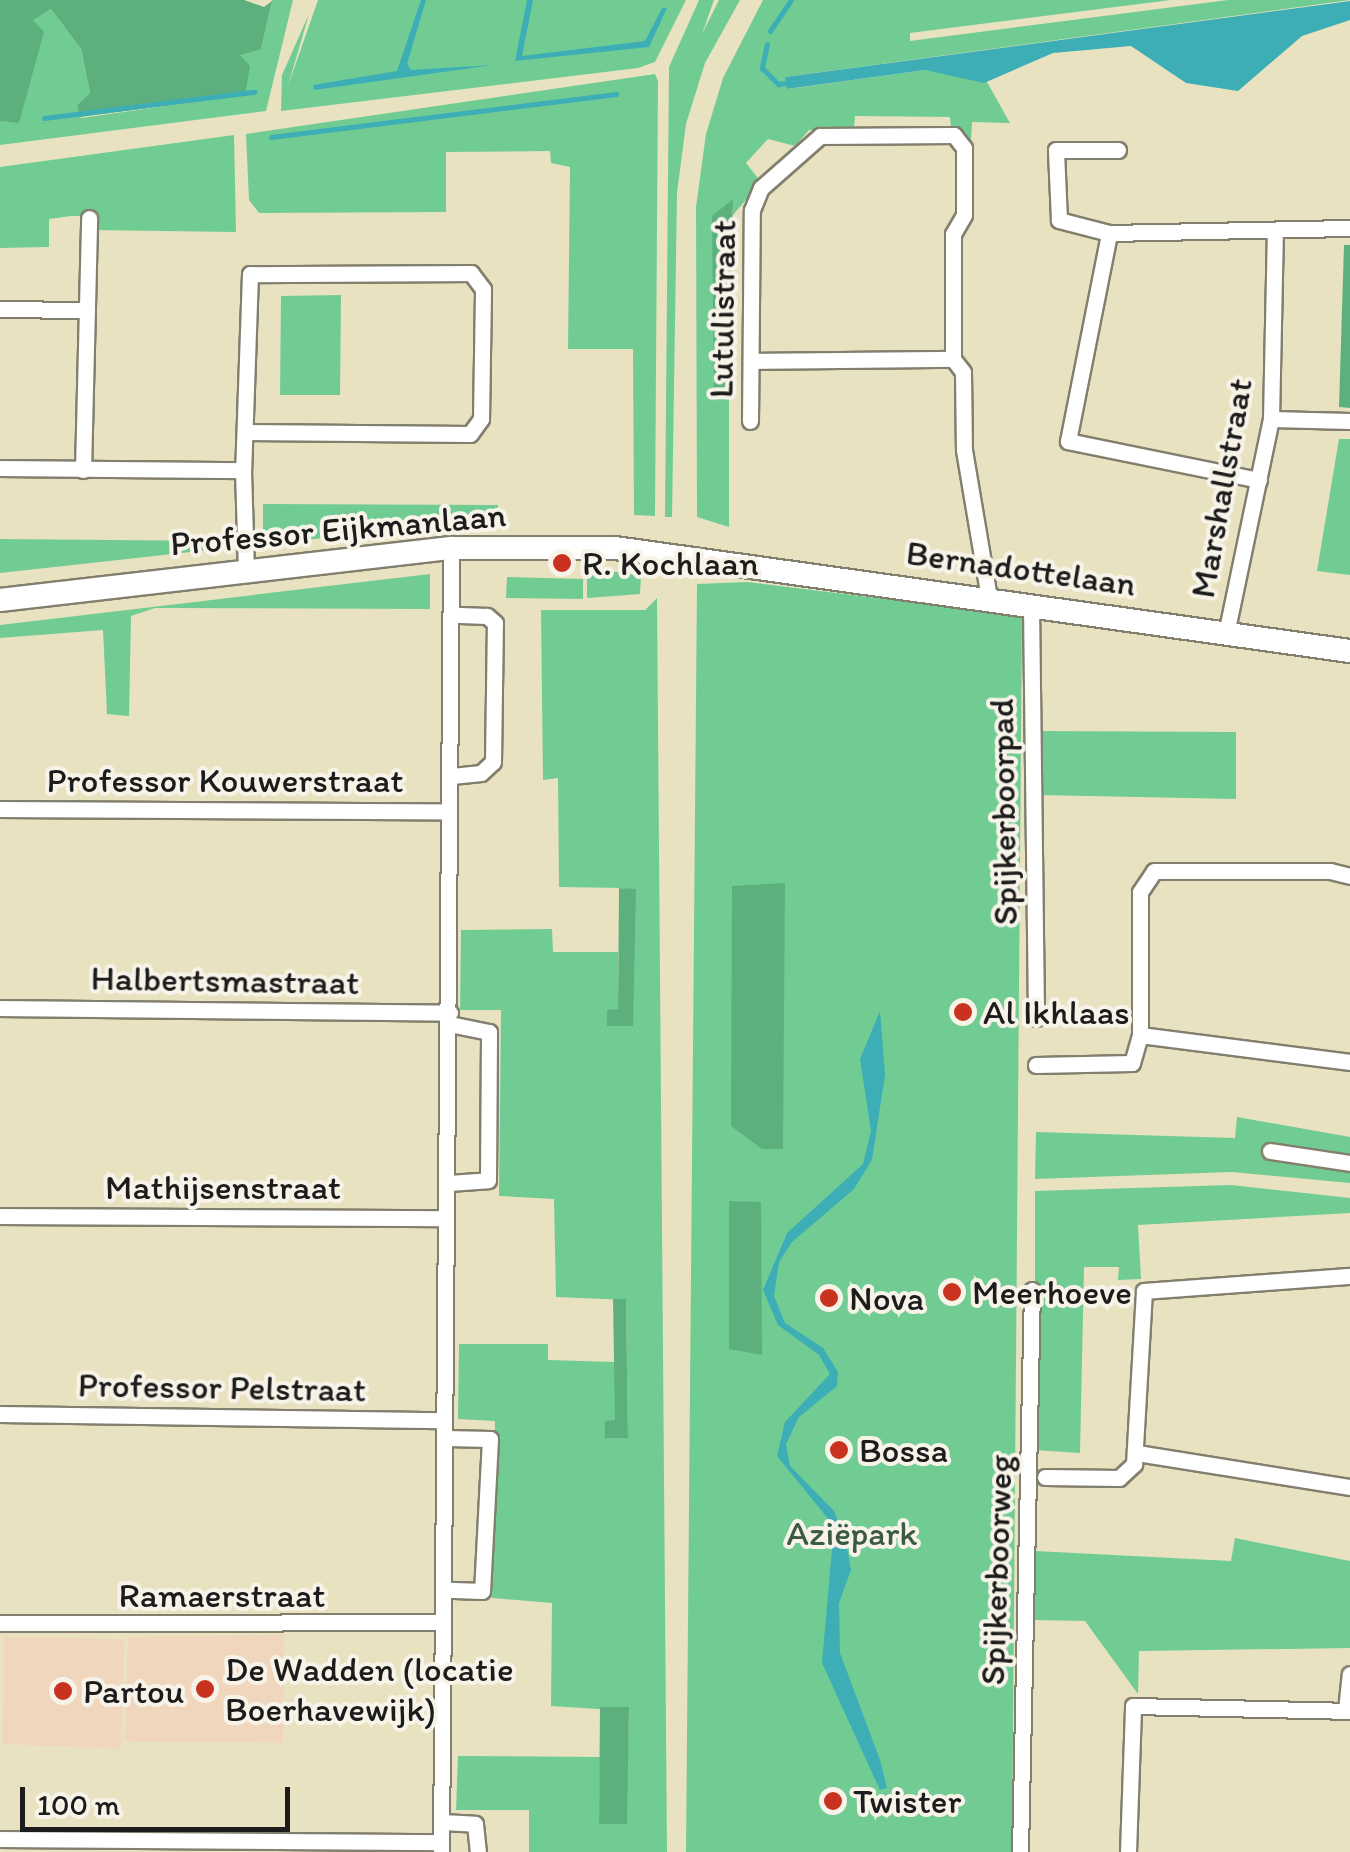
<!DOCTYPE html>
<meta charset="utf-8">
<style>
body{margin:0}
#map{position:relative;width:1350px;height:1852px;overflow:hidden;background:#e9e2c1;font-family:Itim,sans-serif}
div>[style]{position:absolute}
.built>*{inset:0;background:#f0d6bc}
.green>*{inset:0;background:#71cc93}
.forest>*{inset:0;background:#5cb07d}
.water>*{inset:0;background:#3daeb6}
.stream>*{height:5px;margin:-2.5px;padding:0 2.5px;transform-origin:2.5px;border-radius:2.5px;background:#3daeb6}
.roads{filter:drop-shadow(2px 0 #827f6e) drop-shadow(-2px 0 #827f6e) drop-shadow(0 2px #827f6e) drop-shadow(0 -2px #827f6e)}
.street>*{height:15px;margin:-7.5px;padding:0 7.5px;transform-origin:7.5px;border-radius:7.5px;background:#fff}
.secondary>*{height:22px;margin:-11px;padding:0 11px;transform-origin:11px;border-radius:11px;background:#fff}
.dots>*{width:28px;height:28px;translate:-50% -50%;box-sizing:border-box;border:5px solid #f7f3e8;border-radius:50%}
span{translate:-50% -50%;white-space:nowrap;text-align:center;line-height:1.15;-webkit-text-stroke:8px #f7f3e8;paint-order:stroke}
.street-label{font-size:35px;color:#1c1c1c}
.poi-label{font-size:35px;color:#1c1c1c}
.left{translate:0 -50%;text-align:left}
.park-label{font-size:35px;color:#3a5a46}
.scale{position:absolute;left:20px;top:1787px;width:270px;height:45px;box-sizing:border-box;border:5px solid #1c1c1c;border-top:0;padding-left:12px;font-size:30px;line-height:35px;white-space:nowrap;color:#1c1c1c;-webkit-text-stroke:8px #f7f3e8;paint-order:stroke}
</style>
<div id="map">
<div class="built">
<i style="clip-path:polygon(284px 1635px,283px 1743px,125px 1741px,128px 1637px)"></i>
<i style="clip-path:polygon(4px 1637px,124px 1639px,121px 1749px,3px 1744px)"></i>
</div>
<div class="green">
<i style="clip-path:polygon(272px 0,293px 0,266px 111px,0 145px,0 121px,19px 122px,32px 20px,51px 9px,81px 49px,90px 93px,77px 105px,81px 118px,244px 95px,240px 55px,245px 48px,261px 49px)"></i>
<i style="clip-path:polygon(318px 0,686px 0,655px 62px,638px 68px,281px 111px,282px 75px,309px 14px,288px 86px)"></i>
<i style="clip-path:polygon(699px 0,714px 0,702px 34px,719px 0,740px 0,705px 63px,686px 124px,677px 193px,672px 517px,665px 517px,669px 67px)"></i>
<i style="clip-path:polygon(763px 0,1171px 0,910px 33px,910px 41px,1228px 0,1350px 0,785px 77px,788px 89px,925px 70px,973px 77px,987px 82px,1010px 123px,972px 122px,971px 140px,961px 129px,951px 128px,950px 117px,855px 116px,854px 129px,809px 130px,795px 146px,768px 139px,746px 163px,761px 182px,733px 215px,733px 200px,716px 397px,729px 382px,729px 527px,697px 517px,696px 207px,706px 134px,723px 78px)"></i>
<i style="clip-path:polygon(655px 74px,658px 81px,655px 516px,634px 515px,633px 349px,568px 349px,570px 167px,551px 163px,550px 151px,446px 152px,446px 212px,259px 213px,249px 200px,246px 134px)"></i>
<i style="clip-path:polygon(234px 135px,236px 232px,89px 230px,88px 216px,71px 216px,49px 219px,49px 247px,0 248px,0 167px)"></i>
<i style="clip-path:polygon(341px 295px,340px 395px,280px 395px,281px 296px)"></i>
<i style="clip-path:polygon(1339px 439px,1350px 439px,1350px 575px,1317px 571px)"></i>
<i style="clip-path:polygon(263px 504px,498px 505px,498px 523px,269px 543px,263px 539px)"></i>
<i style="clip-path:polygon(0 539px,224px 541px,218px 549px,0 573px)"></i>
<i style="clip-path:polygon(604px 570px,641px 576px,640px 594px,587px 598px,587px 575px)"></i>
<i style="clip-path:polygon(430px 574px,430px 609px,155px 608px,131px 616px,129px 716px,107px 714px,103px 630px,0 638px,0 625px)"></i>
<i style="clip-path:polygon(507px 577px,583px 579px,583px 599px,506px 598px)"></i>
<i style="clip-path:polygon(747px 582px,1022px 616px,1012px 1852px,686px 1852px,697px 584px)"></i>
<i style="clip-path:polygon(657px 598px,667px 1852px,529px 1852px,529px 1810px,456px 1810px,458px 1756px,600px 1757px,599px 1823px,626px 1824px,629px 1711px,551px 1706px,552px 1603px,492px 1598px,495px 1421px,458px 1419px,459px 1344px,548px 1344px,548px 1360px,615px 1362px,615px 1421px,605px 1437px,628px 1438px,626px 1300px,556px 1297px,554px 1199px,499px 1196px,501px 1010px,460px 1010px,461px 930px,552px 929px,553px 952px,618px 952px,618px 1010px,607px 1025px,633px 1026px,624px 888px,559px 887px,558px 778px,543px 780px,541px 610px,645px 610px)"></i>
<i style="clip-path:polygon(1038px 731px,1236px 732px,1236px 799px,1038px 795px)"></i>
<i style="clip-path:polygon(1237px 1117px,1350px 1137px,1350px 1183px,1231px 1172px,1035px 1179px,1036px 1132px,1235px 1138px)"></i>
<i style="clip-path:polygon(1231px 1185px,1350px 1198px,1350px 1213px,1138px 1225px,1141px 1279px,1118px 1280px,1119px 1267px,1084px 1267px,1080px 1453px,1035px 1450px,1035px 1191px)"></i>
<i style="clip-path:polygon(1235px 1538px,1350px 1561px,1350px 1648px,1139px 1651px,1138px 1694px,1085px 1621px,1035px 1620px,1035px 1551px,1231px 1561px)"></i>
</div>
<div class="forest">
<i style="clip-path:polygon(0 0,244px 0,264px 7px,272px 1px,261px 49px,240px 55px,250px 66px,245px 95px,80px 117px,77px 105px,90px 93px,81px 49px,51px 9px,33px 20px,44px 32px,19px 123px,0 121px)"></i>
<i style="clip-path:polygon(733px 199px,729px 382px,714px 398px,712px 216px)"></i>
<i style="clip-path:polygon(1344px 245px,1350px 245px,1350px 408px,1339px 407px)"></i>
<i style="clip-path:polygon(785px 883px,783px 1149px,762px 1149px,731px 1126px,732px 886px)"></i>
<i style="clip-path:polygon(619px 888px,636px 889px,633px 1026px,607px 1026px,607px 1010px,618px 1009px)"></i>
<i style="clip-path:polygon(729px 1201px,761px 1202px,762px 1355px,729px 1349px)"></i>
<i style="clip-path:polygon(613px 1299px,626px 1299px,628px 1438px,605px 1438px,605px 1421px,615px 1420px)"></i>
<i style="clip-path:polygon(600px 1707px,629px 1707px,627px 1824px,599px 1824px)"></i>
</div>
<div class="water">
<i style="clip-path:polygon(421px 0,426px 0,407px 64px,411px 70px,493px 65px,314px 90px,313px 85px,397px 71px)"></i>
<i style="clip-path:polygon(527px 0,533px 0,522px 56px,645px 41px,662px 8px,667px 8px,649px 47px,515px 61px)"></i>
<i style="clip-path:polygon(1350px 1px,1350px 20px,1302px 36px,1238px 91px,1186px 83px,1131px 46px,1053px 53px,984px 83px,925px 70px,787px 89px,785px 77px)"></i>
<i style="clip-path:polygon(880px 1011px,885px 1075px,872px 1160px,854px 1189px,792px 1242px,779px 1262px,774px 1296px,785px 1323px,823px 1348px,838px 1372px,837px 1386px,799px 1417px,786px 1444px,790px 1466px,834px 1511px,846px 1542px,851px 1570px,839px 1603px,840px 1653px,880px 1760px,887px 1788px,880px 1790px,822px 1663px,834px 1526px,777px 1456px,785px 1422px,830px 1374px,819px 1355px,778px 1325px,763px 1290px,787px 1233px,863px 1164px,871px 1131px,860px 1059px)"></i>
</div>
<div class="stream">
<i style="left:770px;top:31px;width:37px;rotate:-56deg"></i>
<i style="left:767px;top:44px;width:25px;rotate:102deg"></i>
<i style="left:762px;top:68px;width:23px;rotate:45deg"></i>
<i style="left:778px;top:84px;width:10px;rotate:-6deg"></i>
<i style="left:44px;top:118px;width:212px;rotate:-7.1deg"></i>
<i style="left:271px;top:137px;width:348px;rotate:-7.1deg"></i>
</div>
<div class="roads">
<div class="street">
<i style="left:1109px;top:233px;width:52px;rotate:-165.4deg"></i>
<i style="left:1059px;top:220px;width:70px;rotate:-92.5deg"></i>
<i style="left:1056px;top:150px;width:62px"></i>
<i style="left:0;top:309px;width:87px;rotate:0.7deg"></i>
<i style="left:751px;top:361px;width:202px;rotate:-0.6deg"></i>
<i style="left:1271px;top:419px;width:79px;rotate:1.5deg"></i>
<i style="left:750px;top:421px;width:211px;rotate:-89.5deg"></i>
<i style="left:752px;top:210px;width:24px;rotate:-68deg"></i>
<i style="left:761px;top:188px;width:79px;rotate:-41.4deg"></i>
<i style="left:820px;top:136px;width:134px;rotate:-0.4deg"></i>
<i style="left:954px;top:135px;width:16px;rotate:52deg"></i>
<i style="left:964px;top:148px;width:67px;rotate:90deg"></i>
<i style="left:964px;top:215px;width:22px;rotate:120deg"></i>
<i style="left:953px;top:234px;width:125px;rotate:90deg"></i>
<i style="left:953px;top:359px;width:16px;rotate:52deg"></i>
<i style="left:963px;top:372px;width:78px;rotate:89.3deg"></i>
<i style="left:964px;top:450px;width:150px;rotate:80.4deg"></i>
<i style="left:246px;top:432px;width:224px;rotate:0.5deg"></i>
<i style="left:470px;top:434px;width:19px;rotate:-54deg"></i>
<i style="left:481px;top:419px;width:130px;rotate:-89.1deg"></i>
<i style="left:483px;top:289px;width:20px;rotate:-127deg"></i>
<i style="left:471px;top:273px;width:221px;rotate:179.7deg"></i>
<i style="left:250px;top:274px;width:196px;rotate:92deg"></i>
<i style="left:243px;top:470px;width:101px;rotate:88.3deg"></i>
<i style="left:0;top:468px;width:243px;rotate:0.5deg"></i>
<i style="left:83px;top:470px;width:252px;rotate:-88.6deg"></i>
<i style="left:1259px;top:480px;width:195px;rotate:-168.5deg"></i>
<i style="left:1068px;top:441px;width:212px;rotate:-78.8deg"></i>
<i style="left:1109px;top:233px;width:241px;rotate:-1.2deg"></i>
<i style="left:1031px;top:605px;width:413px;rotate:89.3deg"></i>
<i style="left:1226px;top:634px;width:220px;rotate:-78.2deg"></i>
<i style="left:1271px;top:419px;width:187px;rotate:-88.8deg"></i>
<i style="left:452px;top:776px;width:29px;rotate:-6deg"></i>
<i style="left:481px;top:773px;width:16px;rotate:-43deg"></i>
<i style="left:493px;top:762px;width:139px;rotate:-89.2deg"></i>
<i style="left:495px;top:623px;width:11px;rotate:-139deg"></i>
<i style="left:487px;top:616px;width:34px;rotate:-178deg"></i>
<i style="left:0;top:809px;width:449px;rotate:0.3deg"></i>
<i style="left:0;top:1008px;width:450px;rotate:0.6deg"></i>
<i style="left:1140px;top:1035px;width:212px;rotate:7.3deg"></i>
<i style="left:1036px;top:1065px;width:96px;rotate:-1.2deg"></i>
<i style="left:1132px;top:1063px;width:29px;rotate:-74deg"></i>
<i style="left:1140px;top:1035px;width:143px;rotate:-90deg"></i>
<i style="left:1140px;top:892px;width:25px;rotate:-56deg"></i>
<i style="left:1154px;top:871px;width:176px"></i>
<i style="left:1330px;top:871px;width:21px;rotate:14deg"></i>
<i style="left:1270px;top:1151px;width:81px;rotate:8.5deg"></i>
<i style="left:449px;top:1183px;width:39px;rotate:-4deg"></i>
<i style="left:488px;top:1180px;width:148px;rotate:-89.6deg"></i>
<i style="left:489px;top:1032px;width:41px;rotate:-168.7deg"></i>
<i style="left:0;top:1216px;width:446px;rotate:0.3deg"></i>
<i style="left:0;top:1414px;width:443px;rotate:0.8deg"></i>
<i style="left:446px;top:1438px;width:44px;rotate:1.3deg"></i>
<i style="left:490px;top:1439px;width:152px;rotate:93deg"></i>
<i style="left:482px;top:1591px;width:35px;rotate:-178deg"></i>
<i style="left:1137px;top:1453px;width:216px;rotate:9.1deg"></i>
<i style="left:1045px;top:1477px;width:74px;rotate:0.8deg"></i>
<i style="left:1119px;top:1478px;width:21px;rotate:-43deg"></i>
<i style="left:1134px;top:1464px;width:173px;rotate:-86.7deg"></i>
<i style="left:1144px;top:1291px;width:207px;rotate:-4.2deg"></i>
<i style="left:0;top:1623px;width:443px;rotate:-0.1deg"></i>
<i style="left:1346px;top:1710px;width:36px;rotate:-84deg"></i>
<i style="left:442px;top:1822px;width:33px;rotate:3deg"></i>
<i style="left:475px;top:1824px;width:28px;rotate:84deg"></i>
<i style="left:0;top:1839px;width:441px;rotate:0.4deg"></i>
<i style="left:441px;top:1852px;width:1304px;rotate:-89.56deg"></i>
<i style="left:1020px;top:1852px;width:562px;rotate:-88.78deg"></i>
<i style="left:1128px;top:1852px;width:146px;rotate:-88deg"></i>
<i style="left:1133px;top:1706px;width:217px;rotate:1.3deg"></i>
</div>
<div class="secondary">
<i style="left:0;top:600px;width:454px;rotate:-6.6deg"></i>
<i style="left:451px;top:548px;width:164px"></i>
<i style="left:615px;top:548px;width:742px;rotate:7.98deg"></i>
</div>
</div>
<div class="dots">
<i style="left:562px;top:563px;background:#c8321e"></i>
<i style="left:963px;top:1012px;background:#c8321e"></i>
<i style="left:952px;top:1292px;background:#c8321e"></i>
<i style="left:829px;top:1298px;background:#c8321e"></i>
<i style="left:839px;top:1450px;background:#c8321e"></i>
<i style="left:205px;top:1689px;background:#c8321e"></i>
<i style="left:63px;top:1691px;background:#c8321e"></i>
<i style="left:833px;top:1801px;background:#c8321e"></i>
</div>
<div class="street-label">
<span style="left:722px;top:309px;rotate:-89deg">Lutulistraat</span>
<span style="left:1221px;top:488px;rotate:-80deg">Marshallstraat</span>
<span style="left:338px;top:529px;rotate:-5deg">Professor Eijkmanlaan</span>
<span style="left:1021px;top:568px;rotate:8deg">Bernadottelaan</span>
<span style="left:225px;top:780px">Professor Kouwerstraat</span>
<span style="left:1003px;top:812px;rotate:-91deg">Spijkerboorpad</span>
<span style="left:225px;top:980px;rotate:1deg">Halbertsmastraat</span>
<span style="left:223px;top:1187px">Mathijsenstraat</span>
<span style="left:222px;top:1387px;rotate:1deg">Professor Pelstraat</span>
<span style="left:996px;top:1570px;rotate:-88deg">Spijkerboorweg</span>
<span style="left:222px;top:1595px">Ramaerstraat</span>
</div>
<div class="poi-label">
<span class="left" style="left:582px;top:563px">R. Kochlaan</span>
<span class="left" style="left:983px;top:1012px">Al Ikhlaas</span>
<span class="left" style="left:972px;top:1292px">Meerhoeve</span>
<span class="left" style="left:849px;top:1298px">Nova</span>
<span class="left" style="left:859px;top:1450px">Bossa</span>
<span class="left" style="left:225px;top:1689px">De Wadden (locatie<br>Boerhavewijk)</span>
<span class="left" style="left:83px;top:1691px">Partou</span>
<span class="left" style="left:853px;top:1801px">Twister</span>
</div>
<div class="park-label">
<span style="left:852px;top:1533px">Aziëpark</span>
</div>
<div class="scale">100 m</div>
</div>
